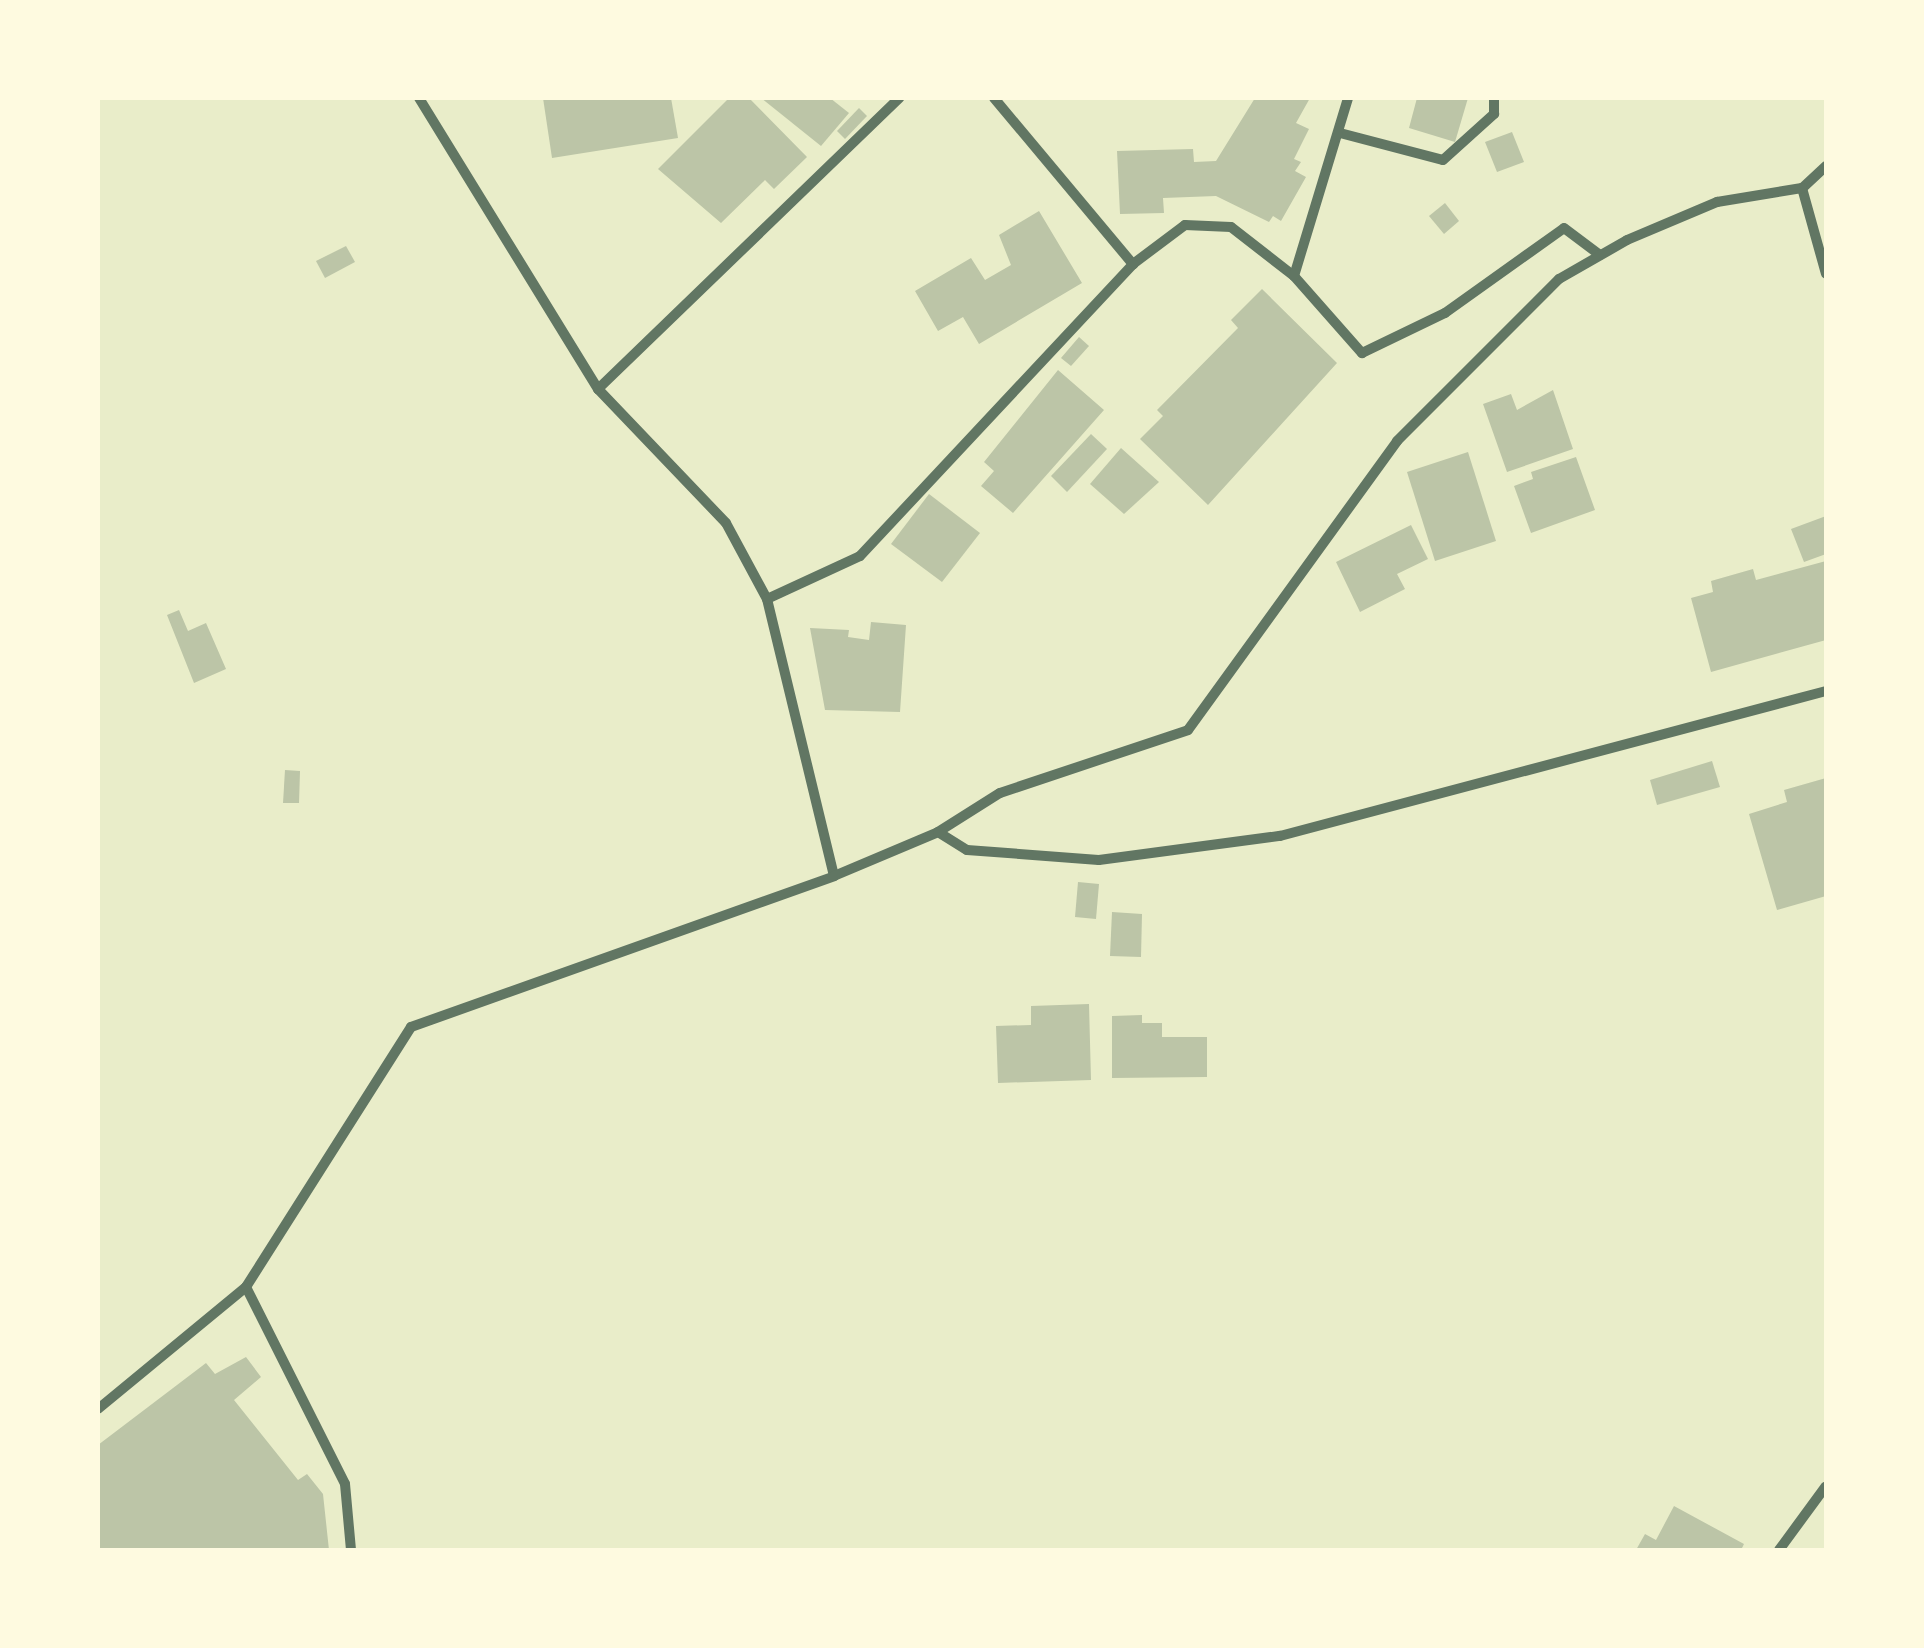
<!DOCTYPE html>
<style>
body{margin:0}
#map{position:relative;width:1924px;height:1648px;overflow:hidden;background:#e9edc9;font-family:Jost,sans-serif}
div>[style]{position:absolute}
.building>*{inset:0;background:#bcc5a7}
.minor>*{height:10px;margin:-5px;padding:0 5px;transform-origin:5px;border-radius:5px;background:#617663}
span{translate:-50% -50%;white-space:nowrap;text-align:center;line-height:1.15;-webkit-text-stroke:8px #fefae0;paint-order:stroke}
.frame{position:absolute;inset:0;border:100px solid #fefae0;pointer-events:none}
</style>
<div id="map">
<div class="building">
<i style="clip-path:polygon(543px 98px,671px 98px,678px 138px,552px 158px)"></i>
<i style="clip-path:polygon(729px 98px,749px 98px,807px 157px,774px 189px,765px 180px,721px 223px,658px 169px)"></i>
<i style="clip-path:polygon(761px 98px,830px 98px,849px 113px,821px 146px)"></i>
<i style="clip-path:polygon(1255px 98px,1310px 98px,1296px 123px,1309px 129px,1294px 159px,1301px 162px,1295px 171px,1306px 177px,1281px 221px,1273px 216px,1269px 222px,1216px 196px,1163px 198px,1164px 213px,1120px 214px,1117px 151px,1193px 149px,1194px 162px,1216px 161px)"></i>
<i style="clip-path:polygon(1417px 98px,1468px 98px,1455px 142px,1409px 128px)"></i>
<i style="clip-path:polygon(859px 108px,867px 116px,845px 139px,837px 131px)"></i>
<i style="clip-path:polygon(1512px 132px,1524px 162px,1497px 172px,1485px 142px)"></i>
<i style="clip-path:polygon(1445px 203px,1459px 221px,1444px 234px,1429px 216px)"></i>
<i style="clip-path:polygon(1039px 211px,1082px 283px,979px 344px,963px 317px,938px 331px,915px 291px,971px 258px,985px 280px,1011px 265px,999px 235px)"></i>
<i style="clip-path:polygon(346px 246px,355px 262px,325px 278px,316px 261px)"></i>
<i style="clip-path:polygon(1262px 289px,1337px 363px,1208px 505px,1140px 439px,1163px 416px,1157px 410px,1238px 328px,1231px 320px)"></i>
<i style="clip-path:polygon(1079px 337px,1089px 346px,1071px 366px,1061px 358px)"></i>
<i style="clip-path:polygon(1058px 370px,1104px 410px,1013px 513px,981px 486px,994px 471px,984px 462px)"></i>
<i style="clip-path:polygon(1553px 390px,1573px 449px,1507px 472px,1483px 404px,1511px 394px,1517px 410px)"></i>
<i style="clip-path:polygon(1091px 434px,1107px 449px,1067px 492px,1051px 476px)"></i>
<i style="clip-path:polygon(1121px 448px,1159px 482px,1124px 514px,1090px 484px)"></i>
<i style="clip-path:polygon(1468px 452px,1496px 541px,1435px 561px,1407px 472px)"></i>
<i style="clip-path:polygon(1576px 457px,1595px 510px,1531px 533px,1514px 486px,1533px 479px,1531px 472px)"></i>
<i style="clip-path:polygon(929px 494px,980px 533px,942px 582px,891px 544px)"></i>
<i style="clip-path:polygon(1826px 516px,1826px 554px,1804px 562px,1791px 529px)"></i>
<i style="clip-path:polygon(1411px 525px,1428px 559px,1397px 574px,1405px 589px,1360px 612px,1336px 562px)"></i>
<i style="clip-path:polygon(1826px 561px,1826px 640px,1711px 672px,1691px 598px,1713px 592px,1711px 581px,1753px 569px,1756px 580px)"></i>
<i style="clip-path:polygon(179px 610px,188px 631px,206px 623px,226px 669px,194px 683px,167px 615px)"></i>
<i style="clip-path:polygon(871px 622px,906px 625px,900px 712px,825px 710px,810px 628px,849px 630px,848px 637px,869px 640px)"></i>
<i style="clip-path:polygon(1712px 761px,1720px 787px,1657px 805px,1650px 780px)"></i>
<i style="clip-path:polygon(285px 770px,300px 771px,299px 803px,283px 803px)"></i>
<i style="clip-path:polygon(1826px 778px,1826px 896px,1777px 910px,1749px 814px,1787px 802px,1784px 790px)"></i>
<i style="clip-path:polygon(1078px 882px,1099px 884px,1096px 919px,1075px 917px)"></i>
<i style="clip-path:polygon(1112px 912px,1142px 914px,1141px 957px,1110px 956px)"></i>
<i style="clip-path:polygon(1089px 1004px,1091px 1080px,998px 1083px,996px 1026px,1031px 1025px,1031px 1006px)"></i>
<i style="clip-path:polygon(1142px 1015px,1142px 1023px,1162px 1023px,1162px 1037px,1207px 1037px,1207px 1077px,1112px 1078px,1112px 1016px)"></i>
<i style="clip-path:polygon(246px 1357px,261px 1377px,234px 1400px,298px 1480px,307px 1474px,323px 1494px,329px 1550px,98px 1550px,98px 1445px,206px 1363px,215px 1374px)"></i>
<i style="clip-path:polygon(1674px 1506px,1744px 1544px,1741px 1550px,1636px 1550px,1645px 1534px,1656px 1540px)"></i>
</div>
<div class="minor">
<i style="left:419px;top:98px;width:342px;rotate:58.4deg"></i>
<i style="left:598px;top:389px;width:185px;rotate:46.3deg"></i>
<i style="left:726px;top:523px;width:86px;rotate:61.7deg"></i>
<i style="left:767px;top:599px;width:285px;rotate:76.4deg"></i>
<i style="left:994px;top:98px;width:217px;rotate:50.1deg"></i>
<i style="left:1133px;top:264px;width:65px;rotate:-36.9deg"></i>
<i style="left:1185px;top:225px;width:46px;rotate:2.5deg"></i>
<i style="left:1231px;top:227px;width:80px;rotate:37.9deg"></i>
<i style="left:1294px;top:276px;width:103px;rotate:48.6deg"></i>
<i style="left:1362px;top:353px;width:92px;rotate:-25.7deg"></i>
<i style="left:1445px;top:313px;width:146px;rotate:-35.5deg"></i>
<i style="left:1564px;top:228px;width:45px;rotate:36.9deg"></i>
<i style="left:1340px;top:133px;width:106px;rotate:14.7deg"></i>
<i style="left:1443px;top:160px;width:69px;rotate:-42deg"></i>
<i style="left:1494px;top:114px;width:16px;rotate:-90deg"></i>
<i style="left:1826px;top:166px;width:33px;rotate:137deg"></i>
<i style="left:1802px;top:188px;width:89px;rotate:74.4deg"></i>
<i style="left:1294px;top:276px;width:186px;rotate:-73.1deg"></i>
<i style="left:598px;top:389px;width:419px;rotate:-44deg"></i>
<i style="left:767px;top:599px;width:102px;rotate:-24.8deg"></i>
<i style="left:860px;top:556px;width:400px;rotate:-46.9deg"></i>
<i style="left:938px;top:832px;width:34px;rotate:32deg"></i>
<i style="left:967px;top:850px;width:132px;rotate:4.3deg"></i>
<i style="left:1099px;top:860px;width:183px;rotate:-7.6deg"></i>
<i style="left:1280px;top:836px;width:565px;rotate:-14.87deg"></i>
<i style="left:246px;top:1287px;width:220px;rotate:63.3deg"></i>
<i style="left:345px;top:1484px;width:66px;rotate:84.8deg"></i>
<i style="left:98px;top:1409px;width:192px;rotate:-39.5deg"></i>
<i style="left:246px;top:1287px;width:308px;rotate:-57.6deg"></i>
<i style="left:411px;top:1027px;width:449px;rotate:-19.6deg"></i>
<i style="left:834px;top:876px;width:113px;rotate:-22.9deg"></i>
<i style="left:938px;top:832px;width:73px;rotate:-32.2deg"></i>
<i style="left:1000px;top:793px;width:198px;rotate:-18.5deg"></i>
<i style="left:1188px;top:730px;width:357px;rotate:-54.1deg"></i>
<i style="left:1397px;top:441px;width:229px;rotate:-45deg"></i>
<i style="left:1559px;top:279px;width:78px;rotate:-29.8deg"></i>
<i style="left:1627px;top:240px;width:98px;rotate:-22.9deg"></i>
<i style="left:1717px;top:202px;width:86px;rotate:-9.4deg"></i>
<i style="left:1779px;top:1550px;width:79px;rotate:-53.7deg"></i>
</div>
<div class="frame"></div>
</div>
